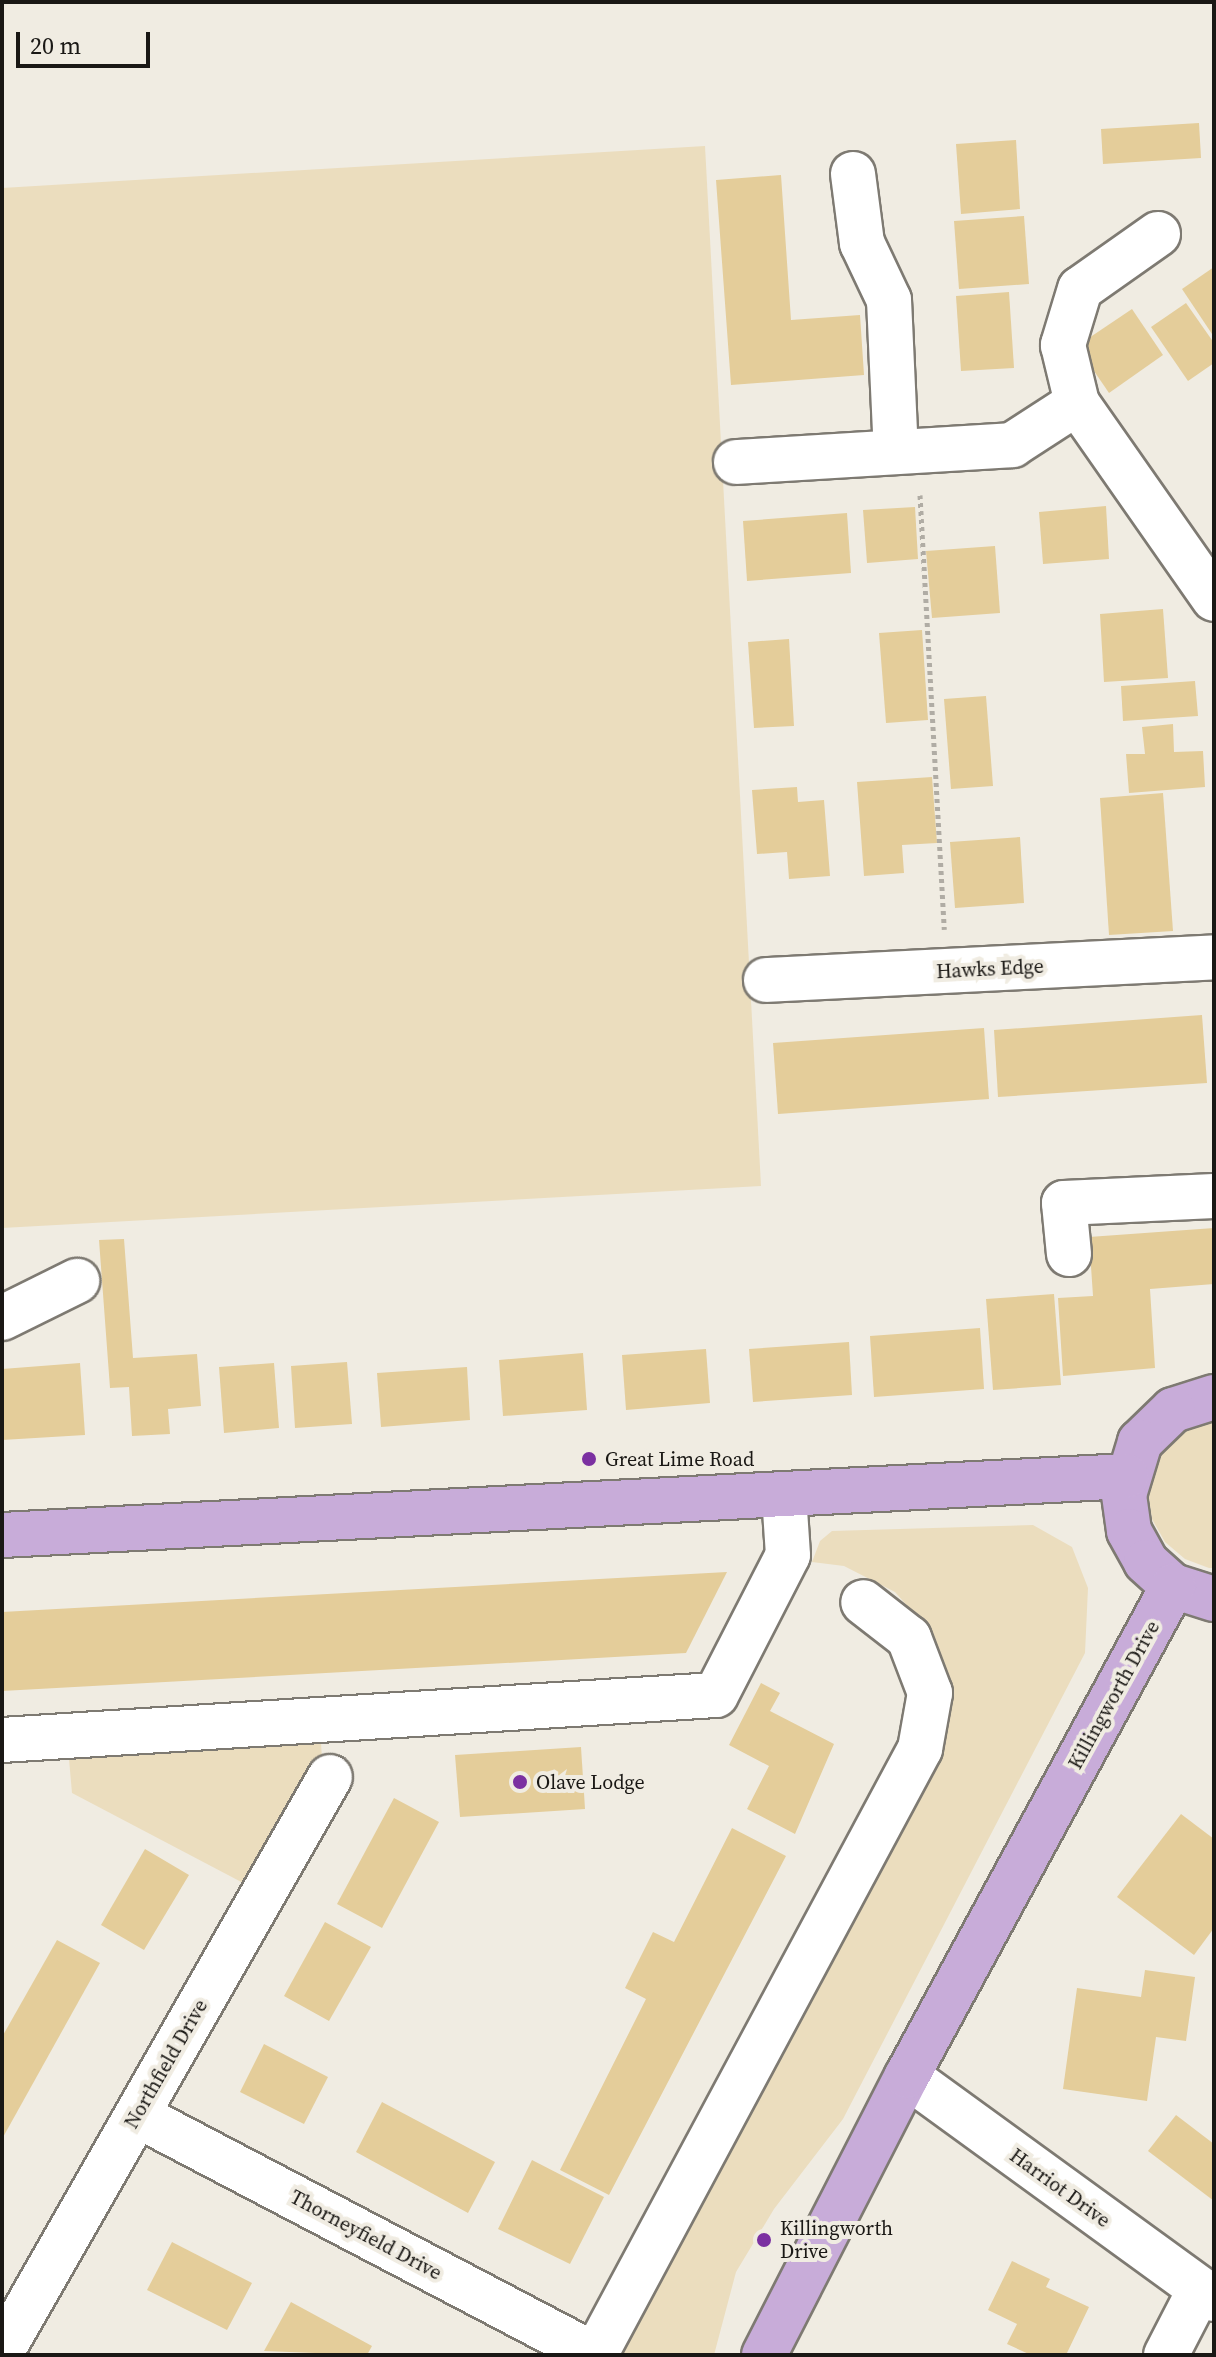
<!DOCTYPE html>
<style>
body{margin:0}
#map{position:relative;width:1216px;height:2357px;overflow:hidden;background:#f0ece2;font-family:"Source Serif 4",serif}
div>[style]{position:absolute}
.green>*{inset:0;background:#ebddbe}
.building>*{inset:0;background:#e4cd9a}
.path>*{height:5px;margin-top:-2.5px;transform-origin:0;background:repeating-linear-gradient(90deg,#b0aca4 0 4px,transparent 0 8px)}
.roads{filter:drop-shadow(2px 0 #7e7a72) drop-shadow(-2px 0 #7e7a72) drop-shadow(0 2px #7e7a72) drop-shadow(0 -2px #7e7a72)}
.minor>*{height:44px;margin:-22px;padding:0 22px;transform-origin:22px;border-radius:22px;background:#fff}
.major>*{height:44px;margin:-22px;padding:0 22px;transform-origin:22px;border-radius:22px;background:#c8acd9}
.dots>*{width:22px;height:22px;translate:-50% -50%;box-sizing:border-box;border:4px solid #f0ece2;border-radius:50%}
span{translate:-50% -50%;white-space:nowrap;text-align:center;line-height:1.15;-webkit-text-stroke:8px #f0ece2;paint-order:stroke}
.street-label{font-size:20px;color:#1a1815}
.poi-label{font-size:20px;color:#1a1815}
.left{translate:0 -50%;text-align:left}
.frame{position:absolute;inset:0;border:4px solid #1a1815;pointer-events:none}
.scale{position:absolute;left:16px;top:32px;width:134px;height:36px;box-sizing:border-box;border:4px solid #1a1815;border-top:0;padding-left:10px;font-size:24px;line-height:28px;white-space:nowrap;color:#1a1815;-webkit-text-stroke:6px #f0ece2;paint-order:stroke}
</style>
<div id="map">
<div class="green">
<i style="clip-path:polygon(705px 146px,761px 1186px,2px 1228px,2px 188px)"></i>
<i style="clip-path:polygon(1214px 1421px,1214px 1568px,1209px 1568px,1185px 1559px,1165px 1542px,1152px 1519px,1148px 1493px,1153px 1468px,1166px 1446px,1186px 1429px)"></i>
<i style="clip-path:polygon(1033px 1525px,1072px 1547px,1088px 1588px,1085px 1653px,843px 2119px,774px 2209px,736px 2272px,714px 2355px,617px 2355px,947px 1686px,933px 1635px,895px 1592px,844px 1566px,812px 1562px,820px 1541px,832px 1531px)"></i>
<i style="clip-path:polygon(321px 1742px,322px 1760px,247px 1885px,72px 1793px,69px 1759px)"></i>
</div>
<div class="building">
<i style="clip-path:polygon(1199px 123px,1201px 158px,1103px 164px,1101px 129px)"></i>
<i style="clip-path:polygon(1016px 140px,1020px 209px,961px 214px,956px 144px)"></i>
<i style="clip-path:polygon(781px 175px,791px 320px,860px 315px,864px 375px,731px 385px,716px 180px)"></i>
<i style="clip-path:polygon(1024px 216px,1029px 284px,959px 289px,954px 221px)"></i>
<i style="clip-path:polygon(1214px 267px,1214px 337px,1182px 289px)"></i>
<i style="clip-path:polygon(1009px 292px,1014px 368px,961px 371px,956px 296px)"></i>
<i style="clip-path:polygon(1186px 303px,1214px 343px,1214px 363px,1188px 381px,1151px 327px)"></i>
<i style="clip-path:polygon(1132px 309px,1163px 355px,1109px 393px,1077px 346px)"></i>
<i style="clip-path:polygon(1106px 506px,1109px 559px,1043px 564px,1039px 512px)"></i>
<i style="clip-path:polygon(915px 507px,918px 559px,867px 563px,863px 510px)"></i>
<i style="clip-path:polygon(847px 513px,851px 573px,747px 581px,743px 521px)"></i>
<i style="clip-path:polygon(995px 546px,1000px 613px,932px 618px,926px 551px)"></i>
<i style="clip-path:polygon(1163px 609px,1168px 678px,1104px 682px,1100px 614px)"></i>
<i style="clip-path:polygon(922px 630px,928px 720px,886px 723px,879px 633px)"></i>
<i style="clip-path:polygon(789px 639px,794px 726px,754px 728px,748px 642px)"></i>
<i style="clip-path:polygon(1195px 681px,1198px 716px,1123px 721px,1121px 686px)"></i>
<i style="clip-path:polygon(986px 696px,993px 786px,951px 789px,944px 699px)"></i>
<i style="clip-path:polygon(1173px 724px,1174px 752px,1203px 751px,1205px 787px,1129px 793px,1126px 754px,1145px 754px,1142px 727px)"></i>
<i style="clip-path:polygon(932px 777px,937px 843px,902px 845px,904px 873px,864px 876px,857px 782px)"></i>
<i style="clip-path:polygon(797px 787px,798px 802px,824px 800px,830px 876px,789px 879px,787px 852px,757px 854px,752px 790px)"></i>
<i style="clip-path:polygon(1163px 793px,1173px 931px,1109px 935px,1100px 798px)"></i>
<i style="clip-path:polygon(1020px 837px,1024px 903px,955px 908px,950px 842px)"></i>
<i style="clip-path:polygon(1202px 1015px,1207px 1083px,998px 1097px,994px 1030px)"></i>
<i style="clip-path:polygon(984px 1028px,989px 1099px,778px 1114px,773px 1043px)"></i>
<i style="clip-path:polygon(1214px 1228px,1214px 1284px,1150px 1289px,1155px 1368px,1063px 1376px,1058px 1298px,1093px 1296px,1089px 1237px)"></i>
<i style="clip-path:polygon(124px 1239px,133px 1358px,197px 1354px,201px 1406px,168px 1409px,170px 1434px,132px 1436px,129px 1387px,110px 1388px,99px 1240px)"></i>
<i style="clip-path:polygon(1054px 1294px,1061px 1385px,993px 1390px,986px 1299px)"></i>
<i style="clip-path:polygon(980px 1328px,984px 1389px,874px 1397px,870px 1336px)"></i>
<i style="clip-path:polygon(849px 1342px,852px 1395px,753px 1402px,749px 1349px)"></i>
<i style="clip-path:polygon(706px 1349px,710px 1403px,626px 1410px,622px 1355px)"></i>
<i style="clip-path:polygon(583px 1353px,587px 1410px,503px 1416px,499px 1360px)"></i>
<i style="clip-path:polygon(347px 1362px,352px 1424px,295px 1428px,291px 1366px)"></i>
<i style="clip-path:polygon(80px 1363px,85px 1435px,2px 1440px,2px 1369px)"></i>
<i style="clip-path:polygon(274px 1363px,279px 1428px,224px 1433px,219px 1367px)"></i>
<i style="clip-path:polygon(467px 1367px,470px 1420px,381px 1427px,377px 1373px)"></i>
<i style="clip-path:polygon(727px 1572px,686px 1653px,2px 1691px,2px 1612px)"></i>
<i style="clip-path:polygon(761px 1683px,780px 1693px,770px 1711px,834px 1744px,795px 1834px,747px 1809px,769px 1766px,729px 1745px)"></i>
<i style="clip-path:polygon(581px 1747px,585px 1809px,460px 1817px,455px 1755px)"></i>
<i style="clip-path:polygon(394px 1798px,439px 1822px,382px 1928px,337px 1904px)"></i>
<i style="clip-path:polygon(1181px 1814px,1214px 1839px,1214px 1928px,1194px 1955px,1117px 1897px)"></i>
<i style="clip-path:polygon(732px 1828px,786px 1856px,609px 2195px,560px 2170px,646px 1999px,625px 1988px,653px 1932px,674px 1942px)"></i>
<i style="clip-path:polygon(145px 1849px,189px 1875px,144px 1950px,101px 1925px)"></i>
<i style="clip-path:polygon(325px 1922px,371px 1947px,329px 2021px,284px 1996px)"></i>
<i style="clip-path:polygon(57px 1940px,100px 1963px,2px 2139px,2px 2037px)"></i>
<i style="clip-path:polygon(1145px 1970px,1195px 1977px,1186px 2041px,1156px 2037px,1147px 2101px,1063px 2089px,1077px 1988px,1141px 1997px)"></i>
<i style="clip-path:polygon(264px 2044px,328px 2077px,304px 2124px,240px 2092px)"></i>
<i style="clip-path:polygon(382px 2102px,495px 2162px,468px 2213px,356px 2152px)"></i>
<i style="clip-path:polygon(1176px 2115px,1214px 2144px,1214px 2201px,1148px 2151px)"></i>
<i style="clip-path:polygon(532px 2160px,604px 2197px,570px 2264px,498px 2229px)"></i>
<i style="clip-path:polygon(172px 2242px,252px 2283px,227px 2330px,147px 2290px)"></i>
<i style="clip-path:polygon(1012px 2261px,1050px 2279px,1046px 2287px,1089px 2307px,1066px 2355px,1031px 2355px,1007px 2344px,1017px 2324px,988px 2310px)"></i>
<i style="clip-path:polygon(291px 2302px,372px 2346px,367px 2355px,264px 2351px)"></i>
</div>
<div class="path">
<i style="left:920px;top:495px;width:435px;rotate:86.8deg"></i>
</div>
<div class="roads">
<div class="minor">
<i style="left:853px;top:174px;width:70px;rotate:82.6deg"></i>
<i style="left:862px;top:243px;width:63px;rotate:64.7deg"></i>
<i style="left:889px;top:300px;width:152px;rotate:87.4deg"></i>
<i style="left:1158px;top:234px;width:95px;rotate:144.8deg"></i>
<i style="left:1080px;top:289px;width:59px;rotate:106.9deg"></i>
<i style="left:1063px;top:345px;width:60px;rotate:76.4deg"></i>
<i style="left:1077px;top:403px;width:239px;rotate:55deg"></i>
<i style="left:736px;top:462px;width:277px;rotate:-3.5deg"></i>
<i style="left:1012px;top:445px;width:77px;rotate:-32.9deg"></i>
<i style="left:766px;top:980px;width:449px;rotate:-2.9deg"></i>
<i style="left:1069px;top:1254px;width:51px;rotate:-95.6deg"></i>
<i style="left:1064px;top:1203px;width:150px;rotate:-2.7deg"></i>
<i style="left:2px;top:1318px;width:84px;rotate:-26.3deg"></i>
<i style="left:2px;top:1740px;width:715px;rotate:-3.61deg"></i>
<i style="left:716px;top:1695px;width:157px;rotate:-62.8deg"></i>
<i style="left:788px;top:1555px;width:61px;rotate:-93.8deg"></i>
<i style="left:907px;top:2076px;width:379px;rotate:36deg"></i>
<i style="left:137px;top:2115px;width:517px;rotate:27.66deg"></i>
<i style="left:2px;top:2351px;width:661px;rotate:-60.26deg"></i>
<i style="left:595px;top:2355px;width:688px;rotate:-61.8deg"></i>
<i style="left:920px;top:1749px;width:57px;rotate:-79.9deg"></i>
<i style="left:930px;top:1693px;width:59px;rotate:-110.9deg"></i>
<i style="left:909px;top:1638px;width:58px;rotate:-142deg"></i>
<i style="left:1166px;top:2355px;width:74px;rotate:-62.7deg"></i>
</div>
<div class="major">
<i style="left:1214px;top:1397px;width:43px;rotate:162.4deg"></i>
<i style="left:1173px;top:1410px;width:46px;rotate:135.9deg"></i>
<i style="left:1140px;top:1442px;width:55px;rotate:106.8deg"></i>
<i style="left:1124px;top:1495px;width:36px;rotate:82deg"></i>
<i style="left:1129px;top:1531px;width:35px;rotate:61deg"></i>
<i style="left:1146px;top:1562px;width:36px;rotate:42deg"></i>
<i style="left:1173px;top:1586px;width:43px;rotate:17.6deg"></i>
<i style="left:2px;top:1535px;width:1126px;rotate:-3deg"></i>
<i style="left:764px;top:2355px;width:314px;rotate:-62.9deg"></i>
<i style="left:907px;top:2076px;width:558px;rotate:-61.5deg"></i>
</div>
</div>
<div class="dots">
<i style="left:589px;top:1459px;background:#7b30a1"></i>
<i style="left:520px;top:1782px;background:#7b30a1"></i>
<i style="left:764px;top:2240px;background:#7b30a1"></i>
</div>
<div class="street-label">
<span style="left:990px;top:969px;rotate:-3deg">Hawks Edge</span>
<span style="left:1114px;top:1695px;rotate:-61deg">Killingworth Drive</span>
<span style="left:166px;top:2064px;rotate:-60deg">Northfield Drive</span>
<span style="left:1060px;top:2188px;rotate:36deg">Harriot Drive</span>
<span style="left:366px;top:2235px;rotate:28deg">Thorneyfield Drive</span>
</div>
<div class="poi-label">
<span class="left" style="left:605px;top:1459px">Great Lime Road</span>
<span class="left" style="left:536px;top:1782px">Olave Lodge</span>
<span class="left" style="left:780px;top:2240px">Killingworth<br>Drive</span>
</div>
<div class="frame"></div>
<div class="scale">20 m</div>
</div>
